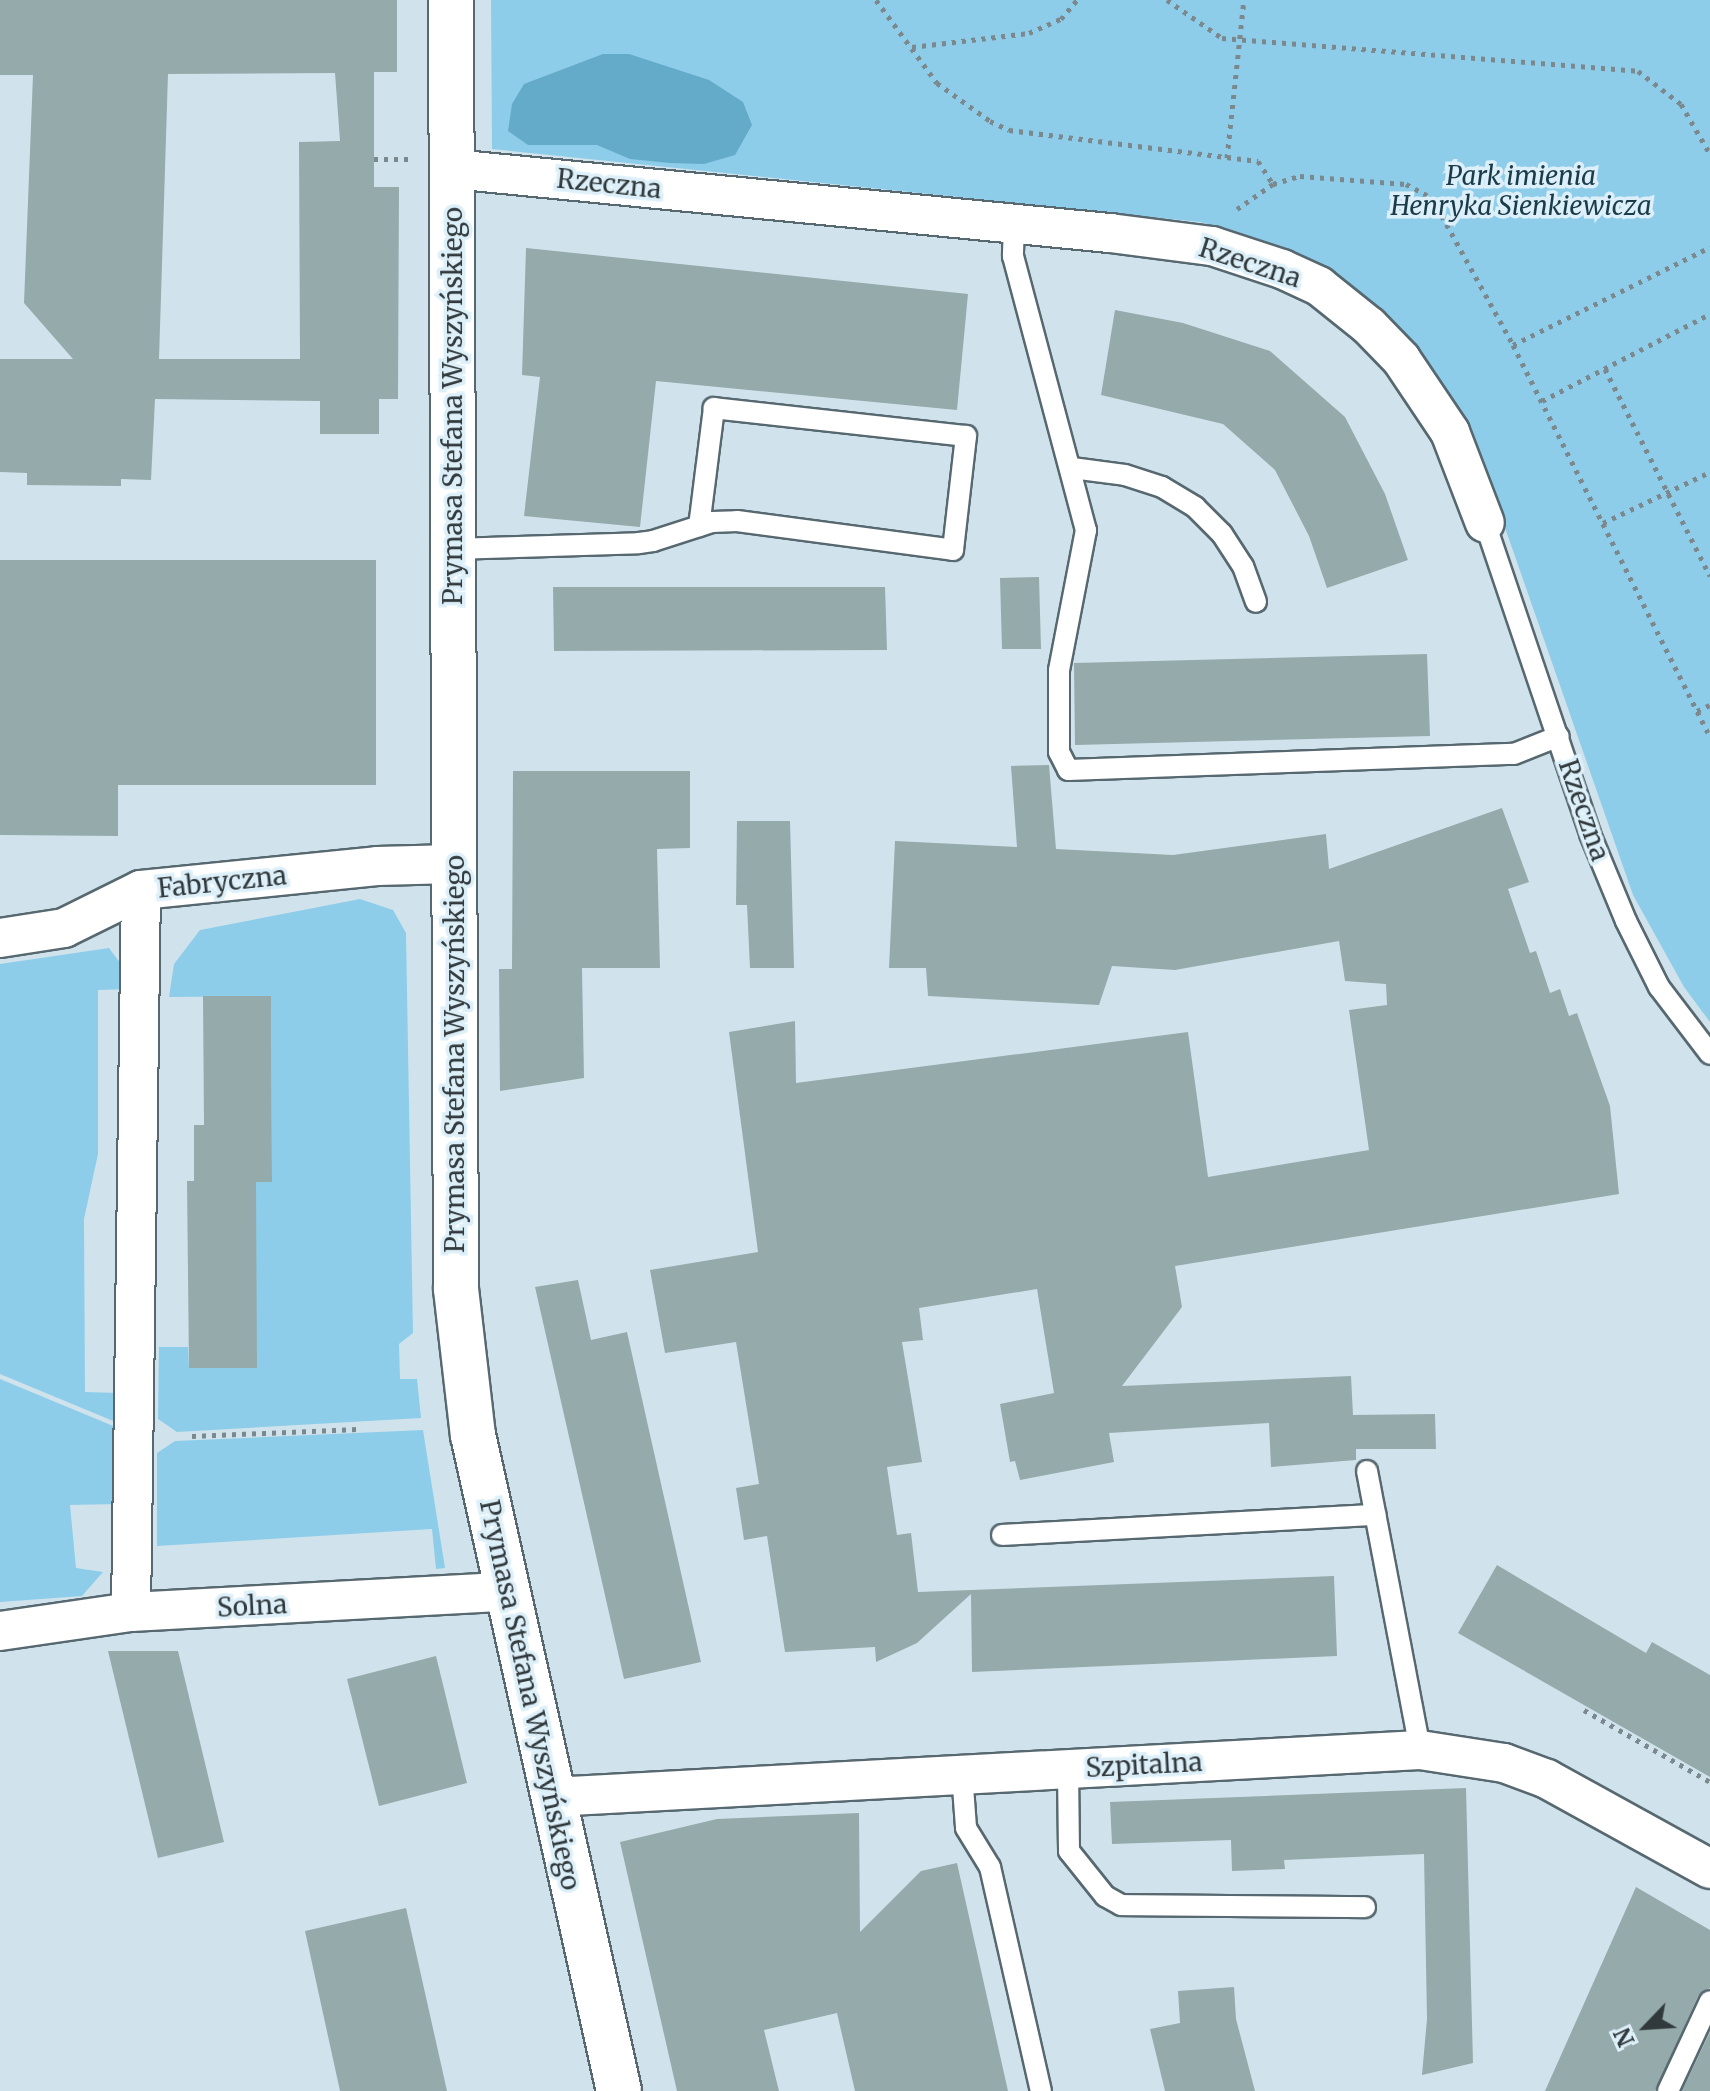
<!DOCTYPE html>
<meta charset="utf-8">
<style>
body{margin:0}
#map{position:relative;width:1710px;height:2091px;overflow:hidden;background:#d0e3ec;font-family:Merriweather,serif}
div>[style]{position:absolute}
.green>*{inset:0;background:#8ecde9}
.forest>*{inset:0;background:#64aac9}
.building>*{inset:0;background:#95aaaa}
.path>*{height:5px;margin-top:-2.5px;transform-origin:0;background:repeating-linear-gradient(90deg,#7b898e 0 4px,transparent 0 10px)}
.roads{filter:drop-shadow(2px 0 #576870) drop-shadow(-2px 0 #576870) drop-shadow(0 2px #576870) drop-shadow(0 -2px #576870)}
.lane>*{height:20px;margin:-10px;padding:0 10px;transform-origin:10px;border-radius:10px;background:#fff}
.street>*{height:38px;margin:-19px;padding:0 19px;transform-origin:19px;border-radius:19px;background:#fff}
.secondary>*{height:44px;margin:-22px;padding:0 22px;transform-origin:22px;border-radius:22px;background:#fff}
span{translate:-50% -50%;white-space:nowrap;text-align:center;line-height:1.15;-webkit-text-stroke:7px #ddf0f9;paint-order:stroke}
.park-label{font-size:26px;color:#1a3b49;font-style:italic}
.street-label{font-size:26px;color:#31393c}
.north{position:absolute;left:1606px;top:1987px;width:80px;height:80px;-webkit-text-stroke:6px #ddf0f9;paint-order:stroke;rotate:245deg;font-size:22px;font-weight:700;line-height:32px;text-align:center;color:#31393c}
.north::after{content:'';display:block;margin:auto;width:28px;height:36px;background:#31393c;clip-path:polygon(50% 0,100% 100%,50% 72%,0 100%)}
</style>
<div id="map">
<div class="green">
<i style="clip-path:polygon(491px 0,1710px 0,1710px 1022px,1684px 987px,1633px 895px,1480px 456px,1438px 385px,1300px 258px,1241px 233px,1200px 222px,492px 149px)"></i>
<i style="clip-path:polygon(360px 899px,393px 910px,406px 933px,413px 1333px,399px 1344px,400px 1379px,417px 1379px,421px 1418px,177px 1432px,158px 1419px,159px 1347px,188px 1347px,189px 1368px,256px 1182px,272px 1182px,271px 996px,169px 997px,174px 964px,200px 930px)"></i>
<i style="clip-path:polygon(109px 948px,124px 968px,130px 989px,98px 990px,98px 1154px,84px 1219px,85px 1392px,118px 1393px,118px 1423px,0 1374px,0 964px)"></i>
<i style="clip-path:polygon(0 1379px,118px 1428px,117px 1504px,70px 1505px,76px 1568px,103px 1572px,82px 1596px,0 1602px)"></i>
<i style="clip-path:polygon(423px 1430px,445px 1568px,436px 1569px,432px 1529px,157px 1546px,157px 1453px,175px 1441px)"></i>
</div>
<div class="forest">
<i style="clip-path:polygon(603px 54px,629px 54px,709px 80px,743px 102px,752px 125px,735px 155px,704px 164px,670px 163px,630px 159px,597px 145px,528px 145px,508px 131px,512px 104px,524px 84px)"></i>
</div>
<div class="building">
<i style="clip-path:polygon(evenodd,0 0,397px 0,397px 72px,374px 72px,374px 187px,399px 187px,398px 399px,379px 399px,379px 434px,320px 434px,320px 401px,155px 399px,151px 480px,121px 479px,121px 486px,27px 485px,27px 473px,0 472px,0 359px,73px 359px,24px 303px,33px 75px,0 75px,0 0,335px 73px,340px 141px,299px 142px,300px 359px,159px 359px,168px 74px,335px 73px)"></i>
<i style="clip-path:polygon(526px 248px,968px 294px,957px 410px,656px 381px,640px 527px,524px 516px,540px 377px,522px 375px)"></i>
<i style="clip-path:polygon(1115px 310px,1183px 323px,1270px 351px,1345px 417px,1385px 494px,1408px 560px,1327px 588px,1309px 536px,1275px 470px,1223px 424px,1101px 395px)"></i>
<i style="clip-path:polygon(0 560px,376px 560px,376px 785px,118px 785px,118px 836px,0 835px)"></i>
<i style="clip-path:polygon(1039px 577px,1041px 649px,1002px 649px,1000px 578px)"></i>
<i style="clip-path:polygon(553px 587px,885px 587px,887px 650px,554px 651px)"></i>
<i style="clip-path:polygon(1427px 654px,1430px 736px,1075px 745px,1074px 663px)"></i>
<i style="clip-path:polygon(1049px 765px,1056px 849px,1173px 855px,1326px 834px,1329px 869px,1502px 808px,1529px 882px,1508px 889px,1530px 953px,1536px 951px,1550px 993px,1560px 989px,1569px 1016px,1577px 1013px,1610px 1106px,1619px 1194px,1175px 1266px,1182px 1307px,1122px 1386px,1351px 1376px,1353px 1415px,1435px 1414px,1436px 1449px,1356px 1449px,1356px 1460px,1271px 1467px,1269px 1423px,1109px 1433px,1114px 1462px,1020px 1480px,1015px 1461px,1010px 1462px,1000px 1404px,1054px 1393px,1037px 1289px,919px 1308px,923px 1340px,902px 1342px,922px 1462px,887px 1467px,897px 1535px,911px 1533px,918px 1592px,1334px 1576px,1337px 1656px,972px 1672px,971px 1594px,917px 1643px,876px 1662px,875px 1647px,785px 1652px,767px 1536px,744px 1540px,736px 1488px,759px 1484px,736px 1342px,665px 1353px,650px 1270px,758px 1252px,729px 1032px,795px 1021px,796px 1083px,1188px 1032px,1208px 1177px,1369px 1150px,1349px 1010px,1387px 1005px,1386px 984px,1345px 981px,1339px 941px,1175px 970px,1112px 966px,1099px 1005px,928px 996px,926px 968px,889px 968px,895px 841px,1017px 847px,1011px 766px)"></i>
<i style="clip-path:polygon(513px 771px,690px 771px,690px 848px,657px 849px,660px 968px,582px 968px,584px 1078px,500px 1091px,499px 969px,512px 969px)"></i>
<i style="clip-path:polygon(737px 821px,790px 821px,794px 968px,750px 968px,747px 905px,736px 905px)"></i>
<i style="clip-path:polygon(203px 996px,271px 996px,272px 1182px,256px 1182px,257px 1368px,189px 1368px,187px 1181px,194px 1181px,194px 1125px,204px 1125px)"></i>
<i style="clip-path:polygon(578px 1280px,591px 1340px,627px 1332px,701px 1662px,624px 1679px,535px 1287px)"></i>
<i style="clip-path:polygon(1497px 1565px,1646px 1653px,1652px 1642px,1710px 1675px,1710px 1777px,1458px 1633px)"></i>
<i style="clip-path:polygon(108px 1651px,178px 1651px,224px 1842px,158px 1858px)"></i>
<i style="clip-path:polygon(436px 1656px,467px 1783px,379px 1806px,347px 1679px)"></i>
<i style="clip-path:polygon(1466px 1788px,1473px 2063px,1422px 2075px,1427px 2019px,1424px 1854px,1284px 1860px,1285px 1869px,1232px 1871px,1231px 1840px,1112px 1844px,1110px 1802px)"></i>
<i style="clip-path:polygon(859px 1813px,860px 1932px,921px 1871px,957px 1863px,1008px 2091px,855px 2091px,837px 2013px,764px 2030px,779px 2091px,677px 2091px,620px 1842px,717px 1819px)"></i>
<i style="clip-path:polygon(1636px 1887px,1710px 1930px,1710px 1988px,1698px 1996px,1655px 2091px,1545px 2091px)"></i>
<i style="clip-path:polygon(406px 1908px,447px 2091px,340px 2091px,305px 1931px)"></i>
<i style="clip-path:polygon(1234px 1987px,1236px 2019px,1255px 2091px,1165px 2091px,1150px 2029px,1180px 2023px,1178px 1991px)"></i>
<i style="clip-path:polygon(1710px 2032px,1710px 2091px,1682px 2091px)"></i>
</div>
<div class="path">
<i style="left:876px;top:0;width:103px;rotate:53.7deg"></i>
<i style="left:937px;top:83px;width:65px;rotate:35.6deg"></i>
<i style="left:990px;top:121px;width:21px;rotate:25deg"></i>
<i style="left:1009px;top:130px;width:251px;rotate:7.1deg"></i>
<i style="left:1258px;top:161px;width:27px;rotate:57deg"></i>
<i style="left:1167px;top:0;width:67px;rotate:34.6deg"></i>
<i style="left:1222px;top:38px;width:417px;rotate:4.5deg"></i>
<i style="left:1638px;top:71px;width:54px;rotate:37.5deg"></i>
<i style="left:1681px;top:104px;width:58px;rotate:59.9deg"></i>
<i style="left:912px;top:47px;width:118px;rotate:-6.8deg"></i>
<i style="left:1029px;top:33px;width:35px;rotate:-24deg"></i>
<i style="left:1061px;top:19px;width:25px;rotate:-50deg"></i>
<i style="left:1227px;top:158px;width:159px;rotate:-83.9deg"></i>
<i style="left:374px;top:159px;width:35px"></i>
<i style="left:1237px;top:209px;width:44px;rotate:-34.8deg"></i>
<i style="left:1273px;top:184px;width:28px;rotate:-17deg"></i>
<i style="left:1300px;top:176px;width:106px;rotate:4.3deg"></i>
<i style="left:1406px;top:184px;width:30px;rotate:28deg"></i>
<i style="left:1432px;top:198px;width:168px;rotate:61.1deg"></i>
<i style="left:1513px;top:345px;width:438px;rotate:63.3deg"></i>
<i style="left:1513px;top:345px;width:220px;rotate:-26.4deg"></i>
<i style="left:1605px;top:369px;width:232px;rotate:63.1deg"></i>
<i style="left:1542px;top:401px;width:189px;rotate:-27.4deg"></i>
<i style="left:1603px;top:523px;width:119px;rotate:-25.5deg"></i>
<i style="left:1697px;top:711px;width:14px;rotate:-25deg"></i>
<i style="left:192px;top:1436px;width:166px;rotate:-2.4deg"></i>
<i style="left:1584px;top:1710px;width:145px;rotate:29.7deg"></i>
</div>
<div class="roads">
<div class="lane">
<i style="left:1014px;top:224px;width:32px;rotate:92deg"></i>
<i style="left:1013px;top:256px;width:284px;rotate:75.1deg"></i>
<i style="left:1086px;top:530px;width:143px;rotate:100.9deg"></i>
<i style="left:1059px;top:670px;width:82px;rotate:90deg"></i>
<i style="left:1059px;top:752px;width:20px;rotate:63deg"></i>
<i style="left:1068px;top:770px;width:446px;rotate:-2.1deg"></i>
<i style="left:1514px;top:754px;width:48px;rotate:-21.8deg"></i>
<i style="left:1072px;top:468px;width:53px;rotate:7.5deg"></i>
<i style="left:1125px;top:475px;width:39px;rotate:18deg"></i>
<i style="left:1162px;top:487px;width:39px;rotate:31deg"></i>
<i style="left:1195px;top:507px;width:38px;rotate:45deg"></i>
<i style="left:1222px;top:534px;width:38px;rotate:57deg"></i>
<i style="left:1243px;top:566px;width:38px;rotate:70deg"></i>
<i style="left:1485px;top:523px;width:328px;rotate:71.3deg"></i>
<i style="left:1590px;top:834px;width:94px;rotate:67.5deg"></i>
<i style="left:1626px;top:921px;width:74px;rotate:63.4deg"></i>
<i style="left:1659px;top:987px;width:84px;rotate:52.7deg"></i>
<i style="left:453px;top:549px;width:186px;rotate:-1.8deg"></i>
<i style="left:639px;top:543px;width:14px;rotate:-8deg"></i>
<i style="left:653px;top:541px;width:62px;rotate:-17.9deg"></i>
<i style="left:712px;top:522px;width:25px;rotate:-2deg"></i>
<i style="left:737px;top:521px;width:218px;rotate:7.6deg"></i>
<i style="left:953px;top:550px;width:115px;rotate:-83.5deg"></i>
<i style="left:966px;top:436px;width:254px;rotate:-173.7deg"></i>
<i style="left:714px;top:408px;width:119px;rotate:97.2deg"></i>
<i style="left:1367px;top:1471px;width:284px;rotate:79.2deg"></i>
<i style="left:1002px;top:1535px;width:374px;rotate:-3.1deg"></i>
<i style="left:1068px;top:1769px;width:82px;rotate:89.3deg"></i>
<i style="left:1069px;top:1851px;width:58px;rotate:51.3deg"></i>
<i style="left:1105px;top:1896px;width:18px;rotate:29deg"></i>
<i style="left:1121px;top:1905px;width:244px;rotate:0.5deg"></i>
<i style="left:962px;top:1773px;width:55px;rotate:85.8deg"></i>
<i style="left:966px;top:1828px;width:46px;rotate:58.4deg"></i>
<i style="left:990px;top:1867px;width:230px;rotate:77.2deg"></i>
<i style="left:1668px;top:2091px;width:99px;rotate:-65deg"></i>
</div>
<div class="street">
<i style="left:452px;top:169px;width:661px;rotate:5.56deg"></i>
<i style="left:1110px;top:233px;width:103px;rotate:7.3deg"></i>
<i style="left:1212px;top:246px;width:74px;rotate:18.2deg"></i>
<i style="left:1282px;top:269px;width:41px;rotate:24.7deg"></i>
<i style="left:1319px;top:286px;width:64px;rotate:38.7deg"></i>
<i style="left:1369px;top:326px;width:46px;rotate:45.9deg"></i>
<i style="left:1401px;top:359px;width:88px;rotate:56.1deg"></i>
<i style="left:1450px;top:432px;width:97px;rotate:69deg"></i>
<i style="left:0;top:938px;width:65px;rotate:-8.9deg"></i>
<i style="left:64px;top:928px;width:86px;rotate:-26.3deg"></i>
<i style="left:141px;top:890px;width:237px;rotate:-5.8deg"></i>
<i style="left:377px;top:866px;width:77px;rotate:-1.5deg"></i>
<i style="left:131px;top:1612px;width:722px;rotate:-89.21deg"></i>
<i style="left:0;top:1631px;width:132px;rotate:-8.3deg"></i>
<i style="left:131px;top:1612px;width:375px;rotate:-3.1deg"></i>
<i style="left:552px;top:1797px;width:869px;rotate:-3.1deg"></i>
<i style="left:1420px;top:1750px;width:85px;rotate:8.8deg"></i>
<i style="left:1504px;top:1763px;width:46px;rotate:20.4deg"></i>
<i style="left:1547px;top:1779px;width:186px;rotate:28.9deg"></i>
</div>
<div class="secondary">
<i style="left:451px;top:0;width:1289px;rotate:89.78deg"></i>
<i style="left:456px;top:1289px;width:147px;rotate:83.4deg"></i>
<i style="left:473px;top:1435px;width:672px;rotate:77.45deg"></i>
</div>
</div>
<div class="park-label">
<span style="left:1521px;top:191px">Park imienia<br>Henryka Sienkiewicza</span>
</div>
<div class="street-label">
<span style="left:609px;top:184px;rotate:6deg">Rzeczna</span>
<span style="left:1250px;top:263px;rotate:18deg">Rzeczna</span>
<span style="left:453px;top:406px;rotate:-90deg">Prymasa Stefana Wyszyńskiego</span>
<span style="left:1584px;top:810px;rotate:71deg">Rzeczna</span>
<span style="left:222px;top:882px;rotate:-6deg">Fabryczna</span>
<span style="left:455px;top:1054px;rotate:-90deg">Prymasa Stefana Wyszyńskiego</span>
<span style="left:252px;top:1606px;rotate:-3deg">Solna</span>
<span style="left:530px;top:1695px;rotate:78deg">Prymasa Stefana Wyszyńskiego</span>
<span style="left:1144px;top:1765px;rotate:-3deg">Szpitalna</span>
</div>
<div class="north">N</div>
</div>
